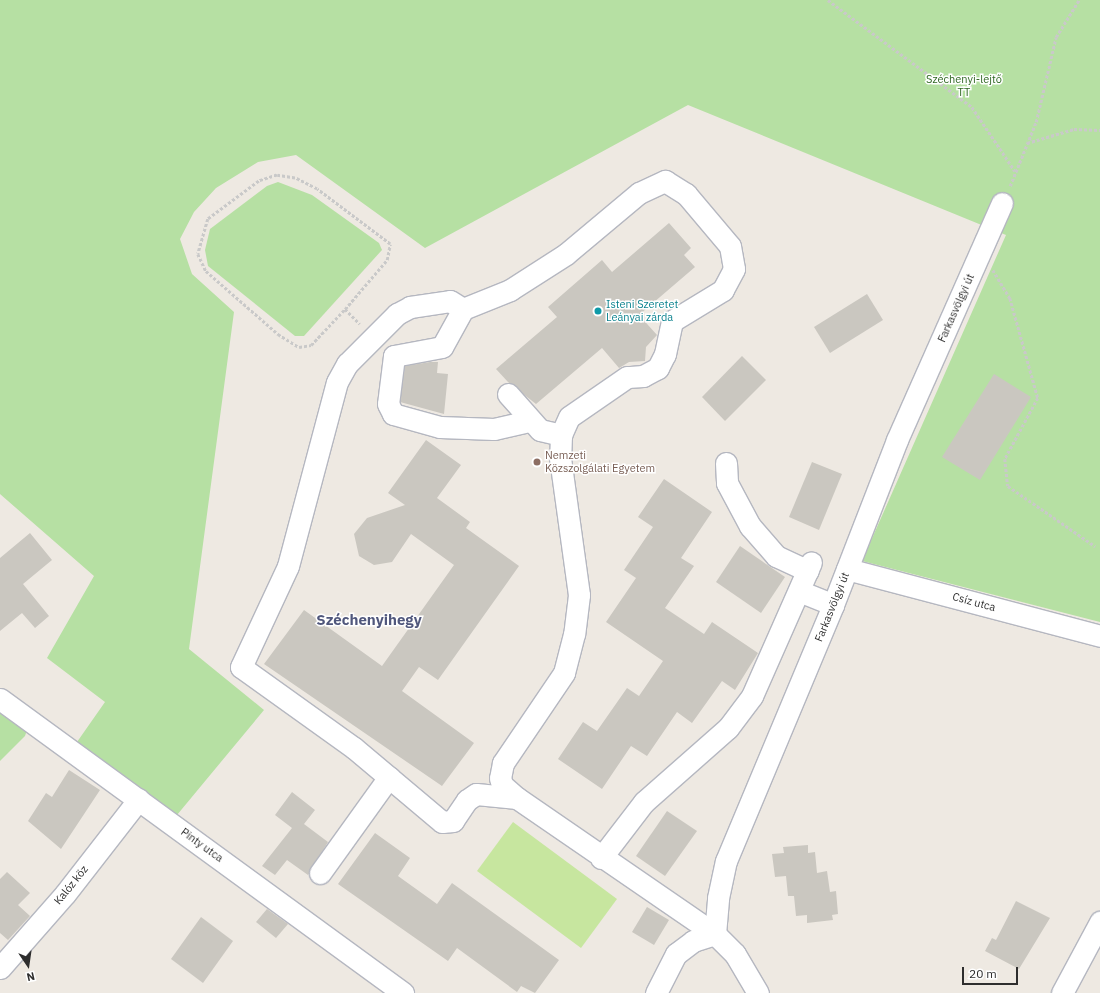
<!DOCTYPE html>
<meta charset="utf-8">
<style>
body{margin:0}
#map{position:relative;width:1100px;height:993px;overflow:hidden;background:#eee9e2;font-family:"IBM Plex Sans",sans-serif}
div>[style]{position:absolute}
.green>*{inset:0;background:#b6e0a3}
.pitch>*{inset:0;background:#c7e69f}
.building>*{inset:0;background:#cac7c0}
.path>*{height:2.5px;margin-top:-1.25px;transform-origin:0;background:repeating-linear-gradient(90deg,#c9c9c9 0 3px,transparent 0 5px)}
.roads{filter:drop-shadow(1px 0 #b5b7c0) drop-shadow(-1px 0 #b5b7c0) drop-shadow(0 1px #b5b7c0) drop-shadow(0 -1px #b5b7c0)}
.minor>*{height:21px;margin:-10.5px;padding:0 10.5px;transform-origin:10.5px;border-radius:10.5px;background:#fff}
.dots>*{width:11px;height:11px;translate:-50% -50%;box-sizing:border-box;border:2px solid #fff;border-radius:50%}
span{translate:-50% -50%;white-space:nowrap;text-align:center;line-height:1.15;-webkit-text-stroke:3px #fff;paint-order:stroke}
.park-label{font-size:11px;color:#2e6721}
.culture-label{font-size:11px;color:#0d838f}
.left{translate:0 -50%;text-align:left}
.street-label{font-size:11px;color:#2e2e2e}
.education-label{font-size:11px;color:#785e54}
.district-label{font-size:15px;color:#50577c;font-weight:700}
.north{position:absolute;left:8px;top:945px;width:40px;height:40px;-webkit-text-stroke:3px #fff;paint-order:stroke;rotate:167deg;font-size:11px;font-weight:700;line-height:16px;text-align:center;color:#2e2e2e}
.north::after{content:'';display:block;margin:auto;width:14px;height:18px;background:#2e2e2e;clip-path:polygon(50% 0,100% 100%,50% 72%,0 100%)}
.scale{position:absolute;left:962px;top:967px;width:56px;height:18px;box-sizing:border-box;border:2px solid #2e2e2e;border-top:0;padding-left:5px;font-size:12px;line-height:14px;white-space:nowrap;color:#2e2e2e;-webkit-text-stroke:3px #fff;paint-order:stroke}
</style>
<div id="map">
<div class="green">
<i style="clip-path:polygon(0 0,1100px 0,1100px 622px,862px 561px,1006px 235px,688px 105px,425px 248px,296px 155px,258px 162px,216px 188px,194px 212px,180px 239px,192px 274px,234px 312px,189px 649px,264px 710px,177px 815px,77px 742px,105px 702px,47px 658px,94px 576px,0 494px)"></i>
<i style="clip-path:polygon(278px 182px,312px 195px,379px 243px,382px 250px,304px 336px,295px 336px,208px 266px,205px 250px,210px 229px,267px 186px)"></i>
<i style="clip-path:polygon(0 706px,28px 727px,25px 736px,0 761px)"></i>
</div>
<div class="pitch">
<i style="clip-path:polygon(513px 822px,617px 899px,581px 948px,477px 871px)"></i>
</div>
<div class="building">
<i style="clip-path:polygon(669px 223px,691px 248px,684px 255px,695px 267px,639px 315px,657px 335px,646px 347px,645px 361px,629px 362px,619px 368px,602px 348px,536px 404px,508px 382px,496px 369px,557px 317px,548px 307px,602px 260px,612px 272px)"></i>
<i style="clip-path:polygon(867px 294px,883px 320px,830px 353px,814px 327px)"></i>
<i style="clip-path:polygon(742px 356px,766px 380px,725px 421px,702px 397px)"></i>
<i style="clip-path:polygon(430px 362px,438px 362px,437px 373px,448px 374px,444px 414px,400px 402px,405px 366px)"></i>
<i style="clip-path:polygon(994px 374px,1031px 397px,980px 480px,942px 457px)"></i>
<i style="clip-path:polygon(426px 440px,461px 465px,437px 498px,470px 522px,466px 528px,519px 566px,438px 680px,419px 667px,402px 691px,474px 743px,442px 786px,264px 664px,304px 610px,382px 666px,454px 565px,411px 534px,392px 562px,374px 565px,359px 556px,354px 534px,367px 518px,405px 505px,388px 493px)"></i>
<i style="clip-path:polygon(812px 462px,842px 474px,819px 530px,789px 517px)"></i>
<i style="clip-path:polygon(664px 479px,712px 512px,681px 558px,694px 566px,665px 608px,704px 634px,712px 622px,758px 653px,735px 690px,722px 681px,692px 723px,677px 712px,647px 756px,631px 746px,602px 789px,558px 759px,583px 722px,597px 731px,627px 688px,639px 696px,663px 661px,606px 622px,636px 578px,624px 570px,653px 527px,638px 517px)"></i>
<i style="clip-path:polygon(30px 533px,52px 560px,23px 584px,49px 616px,35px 628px,22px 613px,0 631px,0 558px)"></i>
<i style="clip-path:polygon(740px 546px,785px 577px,761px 613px,716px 582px)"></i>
<i style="clip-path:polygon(69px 770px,100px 790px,61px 849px,28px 821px,46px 793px,52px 797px)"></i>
<i style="clip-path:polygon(292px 792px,315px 810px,304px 824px,328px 842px,308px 875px,287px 860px,275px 875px,262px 866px,292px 828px,275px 815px)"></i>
<i style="clip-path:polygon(667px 811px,697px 831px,665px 876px,636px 856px)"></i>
<i style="clip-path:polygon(375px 833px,410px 858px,398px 876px,437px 904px,452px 883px,559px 960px,535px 993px,521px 986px,517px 992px,457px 948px,448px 961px,338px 884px)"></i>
<i style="clip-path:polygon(808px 845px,808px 853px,815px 852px,817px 873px,827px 871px,830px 892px,836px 891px,838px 914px,832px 915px,833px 920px,807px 923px,807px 915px,796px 916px,794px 896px,788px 896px,786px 876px,775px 877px,772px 854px,784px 853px,783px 847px)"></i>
<i style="clip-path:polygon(7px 872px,30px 893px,18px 905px,30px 916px,8px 940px,0 933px,0 879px)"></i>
<i style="clip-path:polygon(1016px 901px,1050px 918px,1019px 969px,985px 951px,992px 938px,996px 940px)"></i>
<i style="clip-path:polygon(647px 907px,669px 920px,654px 945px,632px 932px)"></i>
<i style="clip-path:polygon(267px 909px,288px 924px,276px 938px,256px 922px)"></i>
<i style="clip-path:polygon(201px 917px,233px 941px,203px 983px,171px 959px)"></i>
</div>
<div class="path">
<i style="left:828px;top:0;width:179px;rotate:36.6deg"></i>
<i style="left:972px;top:107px;width:77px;rotate:56.1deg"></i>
<i style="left:1027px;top:143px;width:49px;rotate:-16.6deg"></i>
<i style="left:1074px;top:129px;width:26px;rotate:2deg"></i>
<i style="left:1010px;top:186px;width:69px;rotate:-67.9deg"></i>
<i style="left:1036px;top:122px;width:87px;rotate:-76.8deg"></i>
<i style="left:1056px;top:37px;width:44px;rotate:-58.1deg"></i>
<i style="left:993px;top:270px;width:33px;rotate:59deg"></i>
<i style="left:1010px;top:298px;width:104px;rotate:74.4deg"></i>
<i style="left:1038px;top:398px;width:69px;rotate:118.4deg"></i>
<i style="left:1005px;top:459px;width:27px;rotate:84deg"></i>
<i style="left:1008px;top:486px;width:106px;rotate:34.6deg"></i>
<i style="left:345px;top:309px;width:65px;rotate:-49.4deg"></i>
<i style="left:387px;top:260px;width:16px;rotate:-79deg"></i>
<i style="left:390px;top:244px;width:91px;rotate:-143deg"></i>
<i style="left:317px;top:189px;width:25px;rotate:-153deg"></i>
<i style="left:295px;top:178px;width:18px;rotate:-171deg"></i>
<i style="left:277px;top:175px;width:19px;rotate:162deg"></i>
<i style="left:259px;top:181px;width:64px;rotate:143.3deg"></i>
<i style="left:208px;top:219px;width:36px;rotate:106deg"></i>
<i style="left:198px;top:254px;width:19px;rotate:65deg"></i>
<i style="left:206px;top:271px;width:96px;rotate:41.2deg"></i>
<i style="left:278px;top:334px;width:25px;rotate:32deg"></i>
<i style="left:299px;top:347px;width:12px;rotate:-9deg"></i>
<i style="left:311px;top:345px;width:50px;rotate:-46.6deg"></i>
<i style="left:345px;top:309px;width:21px;rotate:45deg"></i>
</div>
<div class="roads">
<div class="minor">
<i style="left:463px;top:309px;width:43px;rotate:118.9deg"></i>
<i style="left:442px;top:347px;width:49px;rotate:169.4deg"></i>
<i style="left:394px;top:356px;width:48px;rotate:97.1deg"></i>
<i style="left:388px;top:404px;width:11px;rotate:63deg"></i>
<i style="left:393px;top:414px;width:49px;rotate:15.5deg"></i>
<i style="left:440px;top:427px;width:54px;rotate:2.1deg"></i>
<i style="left:494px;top:429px;width:37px;rotate:-13deg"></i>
<i style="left:508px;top:394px;width:48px;rotate:48.4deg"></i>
<i style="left:540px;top:430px;width:22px;rotate:13deg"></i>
<i style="left:726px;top:463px;width:20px;rotate:87deg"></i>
<i style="left:727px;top:483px;width:49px;rotate:61.9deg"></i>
<i style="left:750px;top:526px;width:40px;rotate:49deg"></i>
<i style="left:776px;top:556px;width:35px;rotate:25deg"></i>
<i style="left:847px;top:569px;width:262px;rotate:14.8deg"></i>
<i style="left:799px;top:591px;width:37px;rotate:22deg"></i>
<i style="left:0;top:699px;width:499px;rotate:36.1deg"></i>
<i style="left:517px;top:798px;width:41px;rotate:-174.4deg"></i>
<i style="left:476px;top:794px;width:11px;rotate:146deg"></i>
<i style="left:467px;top:800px;width:25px;rotate:124deg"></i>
<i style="left:453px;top:821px;width:11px;rotate:175deg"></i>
<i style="left:442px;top:822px;width:115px;rotate:-139.9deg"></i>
<i style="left:354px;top:748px;width:139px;rotate:-144.4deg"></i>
<i style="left:241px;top:667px;width:111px;rotate:-65deg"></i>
<i style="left:288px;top:566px;width:190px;rotate:-75.1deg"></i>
<i style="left:337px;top:382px;width:21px;rotate:-61deg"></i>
<i style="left:347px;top:364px;width:71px;rotate:-45deg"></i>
<i style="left:397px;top:314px;width:15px;rotate:-28deg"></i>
<i style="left:410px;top:307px;width:40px;rotate:-8.5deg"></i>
<i style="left:450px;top:301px;width:15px;rotate:32deg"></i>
<i style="left:463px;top:309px;width:51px;rotate:-22deg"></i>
<i style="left:510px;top:290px;width:67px;rotate:-32.7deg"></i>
<i style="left:566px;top:254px;width:95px;rotate:-39.9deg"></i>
<i style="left:639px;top:193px;width:29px;rotate:-25deg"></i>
<i style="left:665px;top:181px;width:25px;rotate:32deg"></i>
<i style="left:686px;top:194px;width:68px;rotate:49.8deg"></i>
<i style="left:730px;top:246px;width:23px;rotate:80deg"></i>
<i style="left:734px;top:269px;width:24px;rotate:118deg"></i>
<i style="left:723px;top:290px;width:60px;rotate:148.7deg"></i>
<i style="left:672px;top:321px;width:34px;rotate:102deg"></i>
<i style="left:665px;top:354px;width:16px;rotate:117deg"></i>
<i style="left:658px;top:368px;width:17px;rotate:152deg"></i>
<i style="left:643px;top:376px;width:16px;rotate:176deg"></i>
<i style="left:627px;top:377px;width:70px;rotate:145.4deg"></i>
<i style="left:569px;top:417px;width:20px;rotate:114deg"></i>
<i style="left:561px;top:435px;width:23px;rotate:92deg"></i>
<i style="left:560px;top:458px;width:138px;rotate:82.1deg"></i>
<i style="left:579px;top:595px;width:39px;rotate:97deg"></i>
<i style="left:574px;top:634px;width:40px;rotate:104.4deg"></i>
<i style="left:564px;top:673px;width:109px;rotate:124.1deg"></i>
<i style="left:503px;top:763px;width:15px;rotate:101deg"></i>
<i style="left:500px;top:778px;width:7px;rotate:74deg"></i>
<i style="left:502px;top:785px;width:20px;rotate:41deg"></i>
<i style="left:517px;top:798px;width:240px;rotate:34.5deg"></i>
<i style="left:715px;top:934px;width:28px;rotate:45deg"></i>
<i style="left:735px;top:954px;width:45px;rotate:59.5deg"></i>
<i style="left:601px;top:858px;width:71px;rotate:-52.5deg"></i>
<i style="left:644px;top:802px;width:112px;rotate:-41.4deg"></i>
<i style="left:728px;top:728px;width:40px;rotate:-53deg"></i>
<i style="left:752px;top:696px;width:146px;rotate:-66.2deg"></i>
<i style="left:320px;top:873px;width:118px;rotate:-54.3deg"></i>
<i style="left:715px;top:934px;width:36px;rotate:-85deg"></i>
<i style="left:718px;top:898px;width:38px;rotate:-78deg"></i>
<i style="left:726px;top:861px;width:277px;rotate:-67.3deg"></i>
<i style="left:833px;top:605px;width:177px;rotate:-68.8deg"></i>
<i style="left:897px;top:440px;width:259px;rotate:-66.1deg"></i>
<i style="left:0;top:968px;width:98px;rotate:-48.7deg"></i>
<i style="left:65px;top:894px;width:120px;rotate:-52.1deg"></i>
<i style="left:656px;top:993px;width:44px;rotate:-62.9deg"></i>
<i style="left:676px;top:954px;width:21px;rotate:-37deg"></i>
<i style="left:693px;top:941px;width:23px;rotate:-18deg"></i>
<i style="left:1062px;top:993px;width:81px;rotate:-61.8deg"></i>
</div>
</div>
<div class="dots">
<i style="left:598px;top:311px;background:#0f9aa8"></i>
<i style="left:537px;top:462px;background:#8d6e63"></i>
</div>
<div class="park-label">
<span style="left:964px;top:86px">Széchenyi-lejtő<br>TT</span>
</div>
<div class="culture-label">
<span class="left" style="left:606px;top:311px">Isteni Szeretet<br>Leányai zárda</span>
</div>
<div class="street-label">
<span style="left:956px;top:308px;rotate:-66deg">Farkasvölgyi út</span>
<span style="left:974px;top:602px;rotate:15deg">Csíz utca</span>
<span style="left:832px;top:607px;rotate:-68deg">Farkasvölgyi út</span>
<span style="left:202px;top:845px;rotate:36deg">Pinty utca</span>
<span style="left:71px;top:885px;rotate:-51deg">Kalóz köz</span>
</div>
<div class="education-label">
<span class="left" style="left:545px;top:462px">Nemzeti<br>Közszolgálati Egyetem</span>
</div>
<div class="district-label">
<span style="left:369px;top:620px">Széchenyihegy</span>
</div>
<div class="north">N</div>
<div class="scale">20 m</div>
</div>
